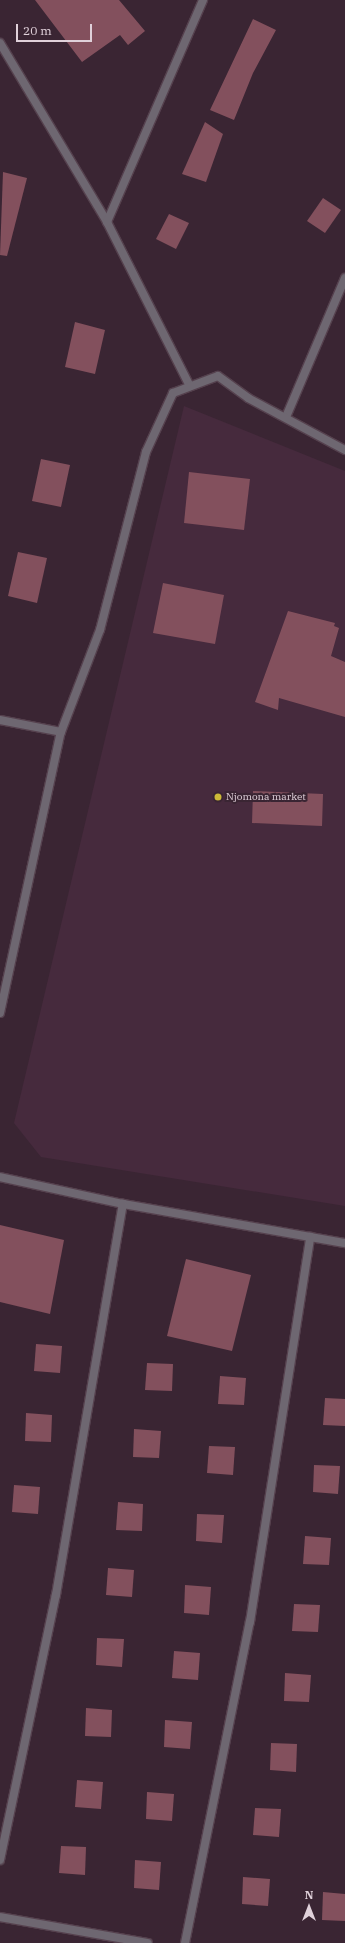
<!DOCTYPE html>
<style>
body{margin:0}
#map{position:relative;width:345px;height:1943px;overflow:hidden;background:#3a2533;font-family:"IBM Plex Serif",serif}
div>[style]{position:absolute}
.built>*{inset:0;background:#462a3d}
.building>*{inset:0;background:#83505d}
.roads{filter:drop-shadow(1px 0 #55414e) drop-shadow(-1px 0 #55414e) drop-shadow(0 1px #55414e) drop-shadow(0 -1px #55414e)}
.lane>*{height:8px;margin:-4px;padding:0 4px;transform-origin:4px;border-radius:4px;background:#6e6771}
.dots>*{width:11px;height:11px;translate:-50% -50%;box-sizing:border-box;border:2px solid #3a2533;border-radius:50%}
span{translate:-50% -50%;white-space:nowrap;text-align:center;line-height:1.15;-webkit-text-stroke:4px #3a2533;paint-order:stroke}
.poi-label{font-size:10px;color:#e0d1da}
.left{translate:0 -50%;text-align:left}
.north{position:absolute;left:289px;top:1887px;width:40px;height:40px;-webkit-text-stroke:3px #3a2533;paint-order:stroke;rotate:0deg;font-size:11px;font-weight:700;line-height:16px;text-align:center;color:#e0d1da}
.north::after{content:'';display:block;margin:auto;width:14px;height:18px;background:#e0d1da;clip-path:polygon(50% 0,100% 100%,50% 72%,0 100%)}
.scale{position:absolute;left:16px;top:24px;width:76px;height:18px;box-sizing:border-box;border:2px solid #e0d1da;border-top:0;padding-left:5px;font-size:12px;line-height:14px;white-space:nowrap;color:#e0d1da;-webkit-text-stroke:3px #3a2533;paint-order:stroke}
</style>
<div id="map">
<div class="built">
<i style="clip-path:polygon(184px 406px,345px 471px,345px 1206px,41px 1157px,14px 1123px)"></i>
</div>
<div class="building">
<i style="clip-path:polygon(35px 0,119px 0,145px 31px,128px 45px,120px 35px,82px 62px)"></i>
<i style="clip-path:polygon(253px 19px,276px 30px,253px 73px,234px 120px,210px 110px)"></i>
<i style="clip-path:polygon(205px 122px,223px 134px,206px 182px,182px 174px)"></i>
<i style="clip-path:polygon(3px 172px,27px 178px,7px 256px,0 255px)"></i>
<i style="clip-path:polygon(323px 198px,341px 210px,325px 233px,307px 221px)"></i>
<i style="clip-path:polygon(169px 214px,189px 223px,176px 249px,156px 239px)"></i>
<i style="clip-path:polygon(75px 322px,105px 330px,95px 374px,65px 367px)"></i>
<i style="clip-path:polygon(41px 459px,70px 465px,61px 507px,32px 501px)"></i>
<i style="clip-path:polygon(189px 472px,250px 479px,244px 530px,184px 523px)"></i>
<i style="clip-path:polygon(18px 552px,47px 558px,37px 603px,8px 596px)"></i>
<i style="clip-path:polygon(163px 583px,224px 595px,215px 644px,153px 633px)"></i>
<i style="clip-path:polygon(288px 611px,335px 623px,334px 626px,339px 628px,331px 656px,345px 662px,345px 717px,279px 698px,278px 710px,255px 702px)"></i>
<i style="clip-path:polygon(253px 791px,323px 794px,322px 826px,252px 823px)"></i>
<i style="clip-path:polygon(0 1225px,64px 1240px,50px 1314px,0 1302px)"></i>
<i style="clip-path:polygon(186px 1259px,251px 1275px,232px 1351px,167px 1336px)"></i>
<i style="clip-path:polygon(36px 1344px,62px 1346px,60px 1373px,34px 1371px)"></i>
<i style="clip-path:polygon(147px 1363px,173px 1364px,172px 1391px,145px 1390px)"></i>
<i style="clip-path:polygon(220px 1376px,246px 1378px,244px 1405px,218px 1404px)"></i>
<i style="clip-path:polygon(325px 1398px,345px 1399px,345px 1426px,323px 1425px)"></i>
<i style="clip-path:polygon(26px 1413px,52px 1415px,51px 1442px,25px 1441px)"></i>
<i style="clip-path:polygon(134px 1429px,161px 1431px,159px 1458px,133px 1457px)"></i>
<i style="clip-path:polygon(209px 1446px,235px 1447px,233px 1475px,207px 1473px)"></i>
<i style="clip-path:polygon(314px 1465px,340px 1466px,338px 1494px,313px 1492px)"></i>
<i style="clip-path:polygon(14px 1485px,40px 1487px,38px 1514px,12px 1512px)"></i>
<i style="clip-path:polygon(118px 1502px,143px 1504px,142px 1531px,116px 1530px)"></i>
<i style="clip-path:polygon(197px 1514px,224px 1515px,222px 1543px,196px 1541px)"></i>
<i style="clip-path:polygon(305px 1536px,331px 1538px,329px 1565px,303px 1564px)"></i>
<i style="clip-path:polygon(108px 1568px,134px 1570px,132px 1597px,106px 1595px)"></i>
<i style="clip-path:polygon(185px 1585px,211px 1587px,209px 1615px,184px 1613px)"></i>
<i style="clip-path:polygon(294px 1604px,320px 1605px,318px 1632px,292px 1631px)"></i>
<i style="clip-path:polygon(97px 1638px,124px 1639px,122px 1667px,96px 1665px)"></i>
<i style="clip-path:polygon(174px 1651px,200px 1653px,198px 1680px,172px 1678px)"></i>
<i style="clip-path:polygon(285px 1673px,311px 1675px,309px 1702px,284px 1701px)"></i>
<i style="clip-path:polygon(86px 1708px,112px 1710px,111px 1737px,85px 1736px)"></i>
<i style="clip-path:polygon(165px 1720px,192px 1722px,190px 1749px,164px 1747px)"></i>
<i style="clip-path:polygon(271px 1743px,297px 1744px,296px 1772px,270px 1770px)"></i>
<i style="clip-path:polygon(77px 1780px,103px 1782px,101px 1809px,75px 1807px)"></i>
<i style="clip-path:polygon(147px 1792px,174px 1794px,172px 1821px,146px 1819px)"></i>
<i style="clip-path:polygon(255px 1808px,281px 1809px,279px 1837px,253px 1835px)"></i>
<i style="clip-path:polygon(61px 1846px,86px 1847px,85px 1875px,59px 1873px)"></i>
<i style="clip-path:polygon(135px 1860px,161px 1862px,159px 1890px,134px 1888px)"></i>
<i style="clip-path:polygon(243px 1877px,270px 1879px,268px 1906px,242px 1904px)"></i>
<i style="clip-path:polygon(323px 1892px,345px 1894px,345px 1921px,322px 1920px)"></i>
</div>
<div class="roads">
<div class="lane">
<i style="left:0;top:43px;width:209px;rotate:59.1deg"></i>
<i style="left:107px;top:222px;width:184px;rotate:63.2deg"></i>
<i style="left:107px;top:222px;width:242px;rotate:-66.6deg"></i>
<i style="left:286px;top:417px;width:151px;rotate:-67deg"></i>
<i style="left:0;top:720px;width:62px;rotate:11.1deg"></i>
<i style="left:0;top:1013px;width:288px;rotate:-77.8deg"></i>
<i style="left:61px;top:732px;width:109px;rotate:-69.1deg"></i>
<i style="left:100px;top:630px;width:184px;rotate:-75.5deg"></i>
<i style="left:146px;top:452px;width:65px;rotate:-65.4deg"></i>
<i style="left:173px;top:393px;width:48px;rotate:-20.7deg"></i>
<i style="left:218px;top:376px;width:37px;rotate:36deg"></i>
<i style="left:248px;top:398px;width:110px;rotate:28.2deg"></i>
<i style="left:0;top:1177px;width:126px;rotate:12.4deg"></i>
<i style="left:123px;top:1204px;width:225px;rotate:10deg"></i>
<i style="left:0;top:1860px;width:271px;rotate:-78.1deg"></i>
<i style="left:56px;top:1595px;width:397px;rotate:-80.3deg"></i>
<i style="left:0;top:1917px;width:150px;rotate:10deg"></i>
<i style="left:185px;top:1943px;width:328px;rotate:-78.6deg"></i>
<i style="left:250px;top:1622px;width:390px;rotate:-81.1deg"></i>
</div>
</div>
<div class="dots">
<i style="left:218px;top:797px;background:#cdb938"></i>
</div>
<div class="poi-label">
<span class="left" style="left:226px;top:797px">Njomona market</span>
</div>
<div class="north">N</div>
<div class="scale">20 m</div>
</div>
